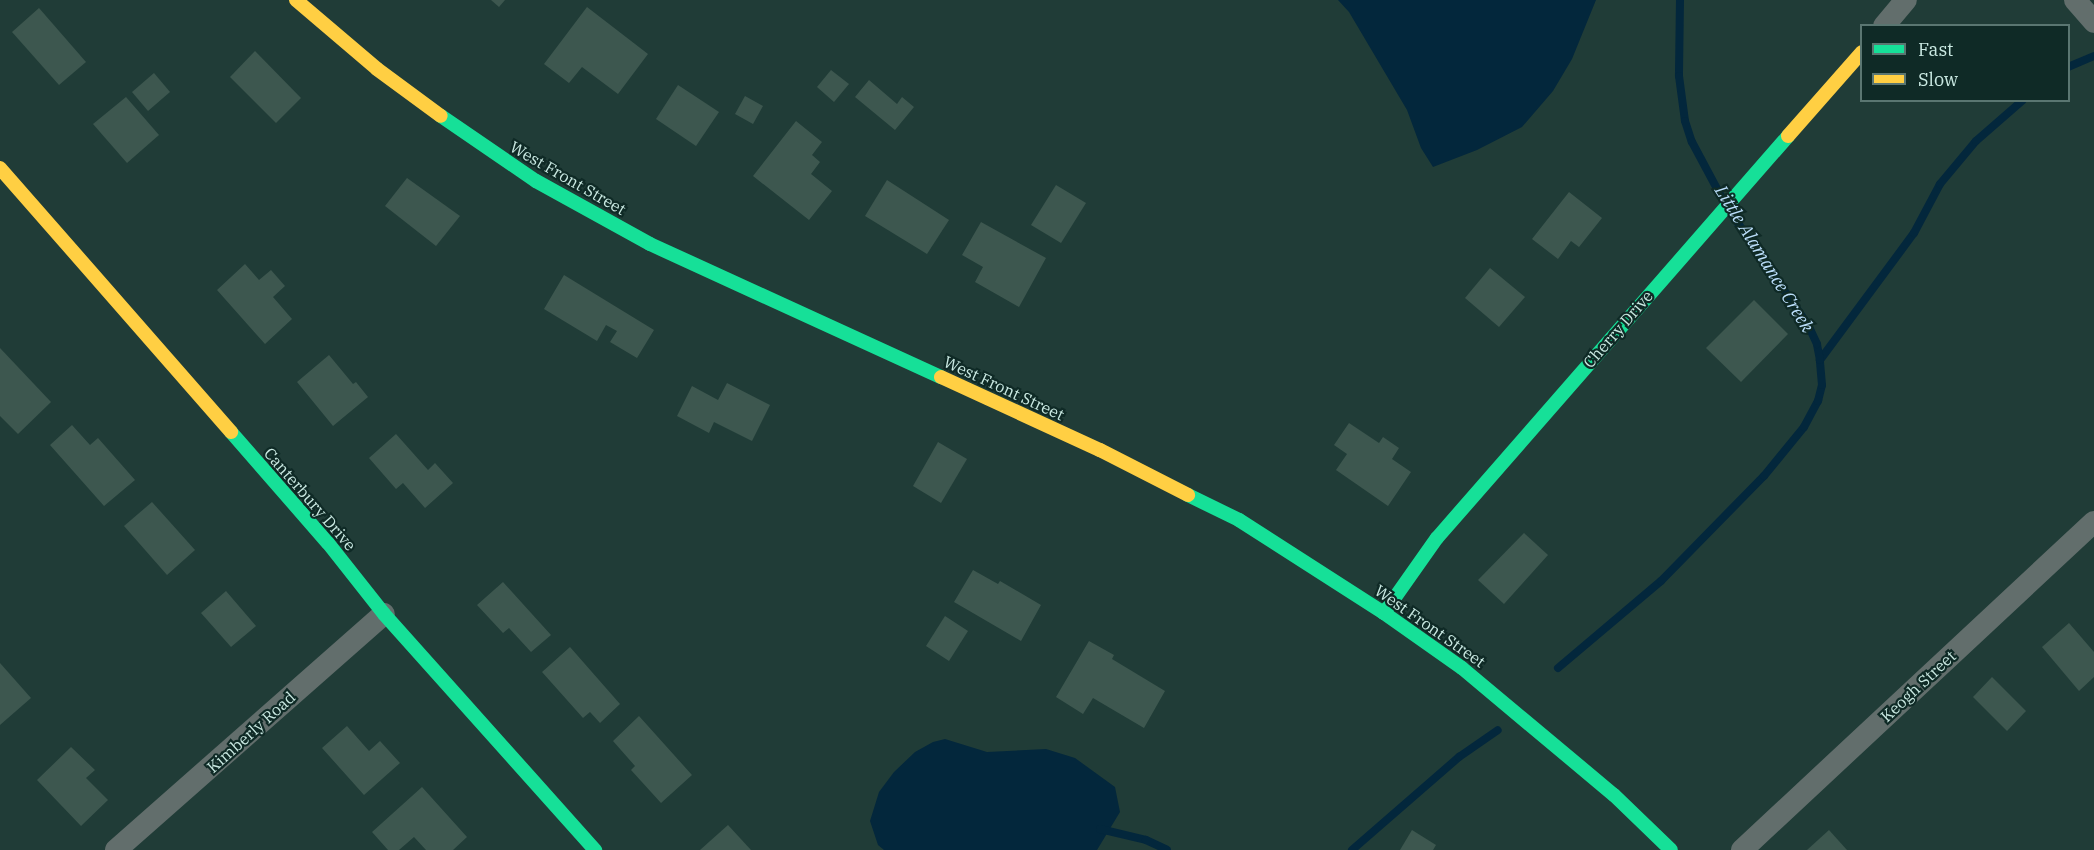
<!DOCTYPE html>
<style>
body{margin:0}
#map{position:relative;width:2094px;height:850px;overflow:hidden;background:#203c37;font-family:"IBM Plex Serif",serif}
div>[style]{position:absolute}
.water>*{inset:0;background:#03273c}
.stream>*{height:8px;margin:-4px;padding:0 4px;transform-origin:4px;border-radius:4px;background:#03273c}
.building>*{inset:0;background:#3d574f}
.street>*{height:22px;margin:-11px;padding:0 11px;transform-origin:11px;border-radius:11px;background:#626e6c}
.fast>*{height:14px;margin:-7px;padding:0 7px;transform-origin:7px;border-radius:7px;background:#16e098}
.slow>*{height:14px;margin:-7px;padding:0 7px;transform-origin:7px;border-radius:7px;background:#ffcf43}
span{translate:-50% -50%;white-space:nowrap;text-align:center;line-height:1.15;-webkit-text-stroke:4.5px #0f2a26;paint-order:stroke}
.street-label{font-size:16px;color:#cae9e2}
.water-label{font-size:18px;color:#bbdefa;font-style:italic}
.legend{position:absolute;left:1860px;top:24px;width:210px;height:78px;box-sizing:border-box;background:#0f2a26;border:2px solid #5a7671;margin:0;padding:8px 10px;list-style:none;font-size:18px;color:#cae9e2}
.legend li{display:flex;align-items:center;gap:12px;height:30px}
.legend b{width:30px;border:2px solid #5a7671}
</style>
<div id="map">
<div class="water">
<i style="clip-path:polygon(1338px 0,1596px 0,1572px 59px,1553px 91px,1522px 127px,1477px 150px,1433px 167px,1421px 148px,1407px 110px,1349px 12px)"></i>
<i style="clip-path:polygon(945px 739px,987px 752px,1046px 749px,1075px 758px,1115px 787px,1120px 812px,1097px 850px,884px 850px,878px 845px,870px 821px,879px 792px,894px 772px,915px 752px,933px 742px)"></i>
</div>
<div class="stream">
<i style="left:1680px;top:0;width:76px;rotate:90.8deg"></i>
<i style="left:1679px;top:76px;width:45px;rotate:82.4deg"></i>
<i style="left:1685px;top:121px;width:22px;rotate:72deg"></i>
<i style="left:1692px;top:142px;width:66px;rotate:61.9deg"></i>
<i style="left:2068px;top:67px;width:28px;rotate:-23deg"></i>
<i style="left:1820px;top:360px;width:158px;rotate:-53.5deg"></i>
<i style="left:1914px;top:233px;width:55px;rotate:-62deg"></i>
<i style="left:1940px;top:184px;width:56px;rotate:-50.1deg"></i>
<i style="left:1976px;top:141px;width:62px;rotate:-41.1deg"></i>
<i style="left:1558px;top:668px;width:135px;rotate:-40.2deg"></i>
<i style="left:1661px;top:581px;width:147px;rotate:-45.6deg"></i>
<i style="left:1764px;top:476px;width:63px;rotate:-50.8deg"></i>
<i style="left:1804px;top:427px;width:30px;rotate:-62deg"></i>
<i style="left:1818px;top:401px;width:16px;rotate:-76deg"></i>
<i style="left:1822px;top:385px;width:25px;rotate:-95deg"></i>
<i style="left:1820px;top:360px;width:16px;rotate:-101deg"></i>
<i style="left:1817px;top:344px;width:21px;rotate:-115deg"></i>
<i style="left:1808px;top:325px;width:136px;rotate:-124.5deg"></i>
<i style="left:1100px;top:829px;width:47px;rotate:13.4deg"></i>
<i style="left:1146px;top:840px;width:23px;rotate:25deg"></i>
<i style="left:1352px;top:850px;width:142px;rotate:-41deg"></i>
<i style="left:1459px;top:757px;width:47px;rotate:-34.7deg"></i>
</div>
<div class="building">
<i style="clip-path:polygon(491px 0,505px 0,499px 7px)"></i>
<i style="clip-path:polygon(587px 7px,648px 54px,618px 94px,582px 67px,569px 83px,544px 64px)"></i>
<i style="clip-path:polygon(39px 8px,86px 62px,59px 85px,12px 32px)"></i>
<i style="clip-path:polygon(255px 51px,301px 98px,276px 123px,230px 77px)"></i>
<i style="clip-path:polygon(831px 70px,849px 84px,834px 102px,817px 87px)"></i>
<i style="clip-path:polygon(154px 73px,170px 92px,148px 111px,132px 92px)"></i>
<i style="clip-path:polygon(869px 80px,897px 104px,902px 97px,914px 107px,895px 130px,855px 97px)"></i>
<i style="clip-path:polygon(678px 85px,719px 112px,696px 146px,656px 119px)"></i>
<i style="clip-path:polygon(745px 96px,763px 106px,753px 124px,735px 114px)"></i>
<i style="clip-path:polygon(126px 97px,159px 135px,127px 163px,93px 124px)"></i>
<i style="clip-path:polygon(796px 121px,822px 142px,812px 155px,820px 162px,811px 174px,832px 191px,809px 220px,753px 176px)"></i>
<i style="clip-path:polygon(407px 178px,460px 216px,436px 246px,385px 206px)"></i>
<i style="clip-path:polygon(887px 180px,949px 220px,927px 254px,865px 216px)"></i>
<i style="clip-path:polygon(1056px 185px,1086px 203px,1061px 243px,1031px 225px)"></i>
<i style="clip-path:polygon(1569px 192px,1602px 218px,1579px 247px,1571px 241px,1558px 259px,1532px 239px)"></i>
<i style="clip-path:polygon(981px 222px,1046px 258px,1019px 307px,975px 282px,983px 267px,962px 255px)"></i>
<i style="clip-path:polygon(245px 264px,259px 280px,271px 270px,285px 286px,273px 297px,292px 319px,265px 344px,217px 290px)"></i>
<i style="clip-path:polygon(1490px 268px,1525px 297px,1499px 327px,1465px 298px)"></i>
<i style="clip-path:polygon(564px 275px,654px 330px,637px 358px,610px 342px,617px 331px,606px 325px,597px 341px,544px 309px)"></i>
<i style="clip-path:polygon(1754px 300px,1788px 334px,1741px 382px,1706px 348px)"></i>
<i style="clip-path:polygon(0 348px,51px 402px,18px 434px,0 416px)"></i>
<i style="clip-path:polygon(329px 355px,353px 384px,356px 382px,368px 397px,333px 426px,297px 382px)"></i>
<i style="clip-path:polygon(727px 383px,770px 405px,752px 441px,714px 422px,709px 433px,677px 416px,692px 386px,718px 400px)"></i>
<i style="clip-path:polygon(1349px 423px,1379px 443px,1383px 437px,1399px 448px,1392px 459px,1411px 472px,1388px 506px,1336px 470px,1347px 454px,1334px 445px)"></i>
<i style="clip-path:polygon(72px 425px,90px 445px,98px 438px,135px 480px,104px 506px,50px 445px)"></i>
<i style="clip-path:polygon(396px 434px,428px 470px,435px 463px,453px 483px,425px 508px,403px 483px,396px 489px,369px 458px)"></i>
<i style="clip-path:polygon(938px 442px,967px 459px,941px 503px,913px 486px)"></i>
<i style="clip-path:polygon(152px 502px,195px 550px,167px 575px,124px 526px)"></i>
<i style="clip-path:polygon(1524px 533px,1548px 555px,1504px 604px,1478px 580px)"></i>
<i style="clip-path:polygon(973px 570px,998px 584px,1000px 581px,1041px 605px,1021px 641px,954px 602px)"></i>
<i style="clip-path:polygon(503px 582px,551px 635px,531px 652px,509px 628px,503px 633px,477px 605px)"></i>
<i style="clip-path:polygon(226px 591px,256px 626px,231px 647px,201px 613px)"></i>
<i style="clip-path:polygon(945px 616px,968px 631px,949px 661px,926px 646px)"></i>
<i style="clip-path:polygon(2069px 623px,2094px 652px,2094px 677px,2079px 691px,2042px 647px)"></i>
<i style="clip-path:polygon(1089px 641px,1114px 655px,1112px 659px,1165px 691px,1144px 728px,1093px 698px,1083px 714px,1056px 697px)"></i>
<i style="clip-path:polygon(570px 647px,620px 704px,600px 723px,590px 712px,583px 718px,542px 672px)"></i>
<i style="clip-path:polygon(0 663px,31px 698px,0 725px)"></i>
<i style="clip-path:polygon(1992px 677px,2026px 711px,2007px 731px,1973px 697px)"></i>
<i style="clip-path:polygon(639px 716px,692px 775px,661px 803px,631px 770px,635px 766px,613px 741px)"></i>
<i style="clip-path:polygon(347px 726px,369px 751px,380px 741px,400px 763px,364px 795px,322px 748px)"></i>
<i style="clip-path:polygon(71px 747px,95px 770px,86px 778px,108px 800px,81px 826px,37px 780px)"></i>
<i style="clip-path:polygon(422px 787px,467px 837px,453px 850px,426px 850px,414px 837px,399px 850px,388px 850px,372px 832px)"></i>
<i style="clip-path:polygon(728px 825px,751px 850px,700px 850px)"></i>
<i style="clip-path:polygon(1412px 830px,1436px 845px,1433px 850px,1400px 850px)"></i>
<i style="clip-path:polygon(1829px 830px,1847px 850px,1807px 850px)"></i>
</div>
<div class="street">
<i style="left:2075px;top:0;width:29px;rotate:49deg"></i>
<i style="left:1884px;top:26px;width:34px;rotate:-50deg"></i>
<i style="left:116px;top:850px;width:357px;rotate:-41.4deg"></i>
<i style="left:1742px;top:850px;width:481px;rotate:-43deg"></i>
</div>
<div class="fast">
<i style="left:441px;top:116px;width:115px;rotate:34.4deg"></i>
<i style="left:536px;top:181px;width:130px;rotate:28.9deg"></i>
<i style="left:650px;top:244px;width:320px;rotate:24.6deg"></i>
<i style="left:231px;top:432px;width:147px;rotate:48.9deg"></i>
<i style="left:328px;top:543px;width:90px;rotate:51.7deg"></i>
<i style="left:384px;top:614px;width:317px;rotate:48.2deg"></i>
<i style="left:1188px;top:495px;width:57px;rotate:26.1deg"></i>
<i style="left:1239px;top:520px;width:172px;rotate:32.7deg"></i>
<i style="left:1384px;top:613px;width:95px;rotate:35.2deg"></i>
<i style="left:1462px;top:668px;width:198px;rotate:39.9deg"></i>
<i style="left:1614px;top:795px;width:79px;rotate:44deg"></i>
<i style="left:1384px;top:613px;width:92px;rotate:-54.8deg"></i>
<i style="left:1437px;top:538px;width:534px;rotate:-48.87deg"></i>
</div>
<div class="slow">
<i style="left:296px;top:0;width:106px;rotate:40.4deg"></i>
<i style="left:377px;top:69px;width:79px;rotate:36.3deg"></i>
<i style="left:1788px;top:136px;width:112px;rotate:-48.6deg"></i>
<i style="left:0;top:168px;width:351px;rotate:48.8deg"></i>
<i style="left:941px;top:377px;width:175px;rotate:24.7deg"></i>
<i style="left:1100px;top:450px;width:99px;rotate:27.1deg"></i>
</div>
<div class="street-label">
<span style="left:568px;top:178px;rotate:30deg">West Front Street</span>
<span style="left:1618px;top:329px;rotate:-49deg">Cherry Drive</span>
<span style="left:1004px;top:388px;rotate:25deg">West Front Street</span>
<span style="left:310px;top:499px;rotate:49deg">Canterbury Drive</span>
<span style="left:1430px;top:626px;rotate:35deg">West Front Street</span>
<span style="left:1918px;top:686px;rotate:-43deg">Keogh Street</span>
<span style="left:251px;top:732px;rotate:-42deg">Kimberly Road</span>
</div>
<div class="water-label">
<span style="left:1764px;top:259px;rotate:58deg">Little Alamance Creek</span>
</div>
<ul class="legend">
<li><b style="height:8px;background:#16e098"></b>Fast</li>
<li><b style="height:8px;background:#ffcf43"></b>Slow</li>
</ul>
</div>
